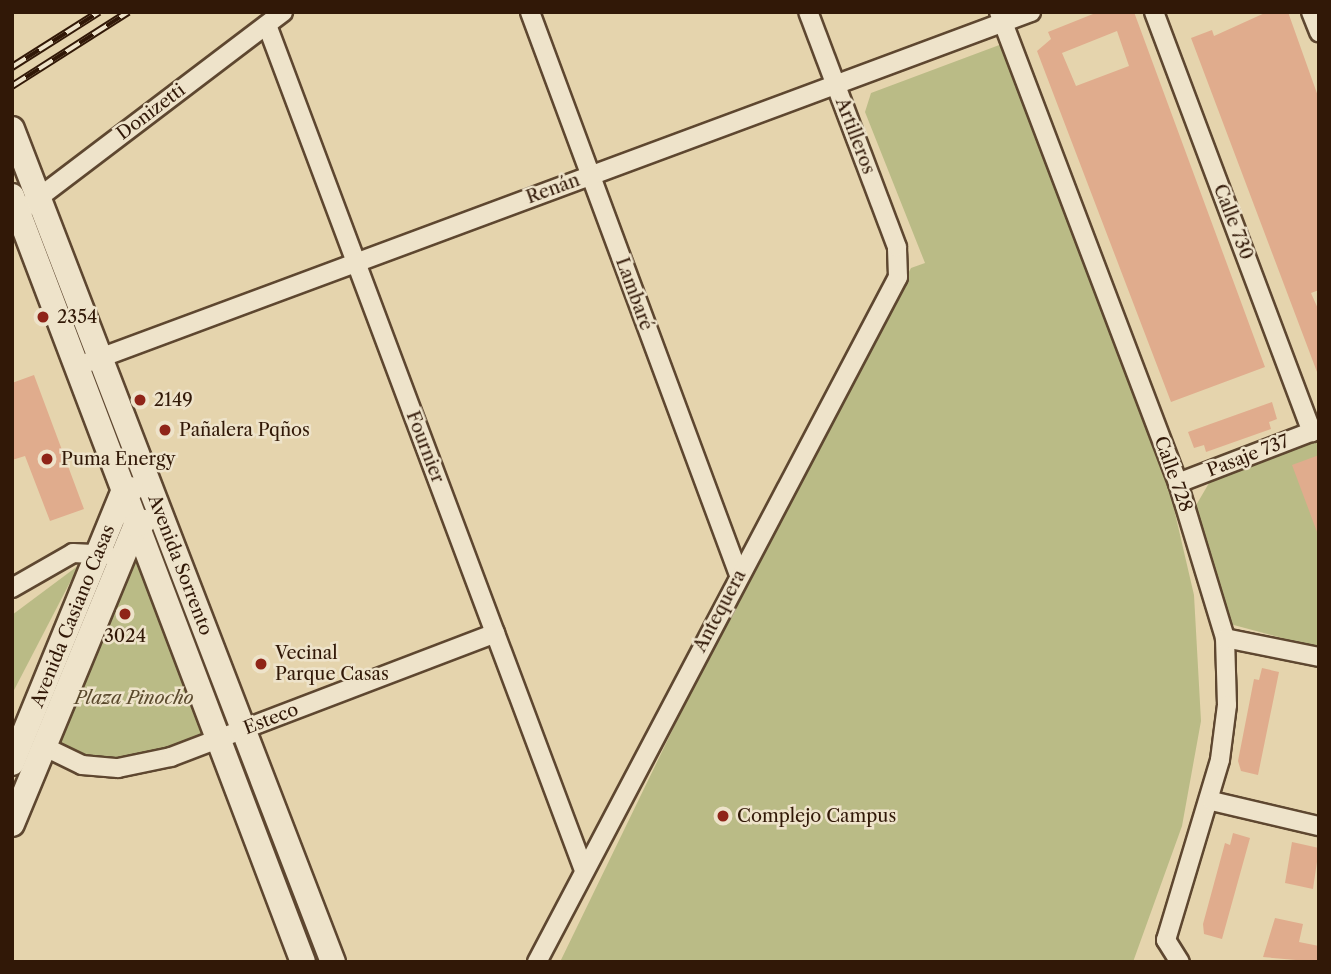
<!DOCTYPE html>
<meta charset="utf-8">
<style>
body{margin:0}
#map{position:relative;width:1331px;height:974px;overflow:hidden;background:#e5d4ad;font-family:"Libre Caslon Text",serif}
div>[style]{position:absolute}
.green>*{inset:0;background:#babb86}
.building>*{inset:0;background:#e0ac8d}
.roads{filter:drop-shadow(2px 0 #5e4730) drop-shadow(-2px 0 #5e4730) drop-shadow(0 2px #5e4730) drop-shadow(0 -2px #5e4730)}
.street>*{height:18px;margin:-9px;padding:0 9px;transform-origin:9px;border-radius:9px;background:#eee3ca}
.secondary>*{height:24px;margin:-12px;padding:0 12px;transform-origin:12px;border-radius:12px;background:#eee3ca}
.rail>*{height:8px;margin-top:-4px;transform-origin:0;background:repeating-linear-gradient(90deg,#eee3ca 0 16px,#311807 0 32px);box-sizing:border-box;border-block:2px solid #311807}
.dots>*{width:19px;height:19px;translate:-50% -50%;box-sizing:border-box;border:4px solid #eee3ca;border-radius:50%}
span{translate:-50% -50%;white-space:nowrap;text-align:center;line-height:1.15;-webkit-text-stroke:5px #eee3ca;paint-order:stroke}
.street-label{font-size:18px;color:#311807}
.poi-label{font-size:18px;color:#311807}
.left{translate:0 -50%;text-align:left}
.park-label{font-size:18px;color:#5a492d;font-style:italic}
.frame{position:absolute;inset:0;border:14px solid #311807;pointer-events:none}
</style>
<div id="map">
<div class="green">
<i style="clip-path:polygon(1002px 44px,1171px 496px,1194px 595px,1201px 721px,1182px 826px,1133px 962px,560px 962px,736px 599px,911px 268px,925px 263px,865px 112px,871px 93px)"></i>
<i style="clip-path:polygon(1319px 440px,1319px 648px,1230px 624px,1195px 507px,1212px 478px)"></i>
<i style="clip-path:polygon(136px 525px,218px 739px,118px 768px,45px 747px)"></i>
<i style="clip-path:polygon(79px 565px,12px 694px,12px 615px)"></i>
</div>
<div class="building">
<i style="clip-path:polygon(evenodd,1098px 12px,1134px 12px,1265px 367px,1171px 402px,1037px 51px,1051px 39px,1048px 32px,1098px 12px,1117px 31px,1129px 66px,1076px 86px,1062px 53px,1117px 31px)"></i>
<i style="clip-path:polygon(1267px 12px,1288px 12px,1319px 99px,1319px 290px,1311px 293px,1319px 311px,1317px 372px,1191px 38px,1212px 30px,1214px 36px)"></i>
<i style="clip-path:polygon(34px 375px,84px 509px,50px 521px,25px 456px,12px 460px,12px 383px)"></i>
<i style="clip-path:polygon(1272px 402px,1277px 419px,1269px 422px,1271px 429px,1206px 452px,1204px 445px,1194px 448px,1188px 432px)"></i>
<i style="clip-path:polygon(1319px 455px,1319px 531px,1317px 532px,1292px 465px)"></i>
<i style="clip-path:polygon(1262px 668px,1279px 672px,1258px 775px,1241px 771px,1238px 761px,1254px 679px,1259px 680px)"></i>
<i style="clip-path:polygon(1233px 833px,1250px 838px,1222px 939px,1204px 934px,1203px 924px,1225px 843px,1230px 845px)"></i>
<i style="clip-path:polygon(1292px 842px,1319px 848px,1313px 889px,1285px 883px)"></i>
<i style="clip-path:polygon(1275px 918px,1303px 924px,1299px 942px,1319px 946px,1319px 962px,1263px 957px)"></i>
</div>
<div class="roads">
<div class="street">
<i style="left:530px;top:12px;width:601px;rotate:69.63deg"></i>
<i style="left:999px;top:12px;width:504px;rotate:69.19deg"></i>
<i style="left:1178px;top:483px;width:162px;rotate:73.1deg"></i>
<i style="left:1225px;top:638px;width:67px;rotate:88.3deg"></i>
<i style="left:1227px;top:705px;width:55px;rotate:97.3deg"></i>
<i style="left:1220px;top:760px;width:188px;rotate:106.7deg"></i>
<i style="left:1166px;top:940px;width:26px;rotate:58deg"></i>
<i style="left:1154px;top:12px;width:449px;rotate:69.4deg"></i>
<i style="left:1311px;top:12px;width:22px;rotate:68deg"></i>
<i style="left:267px;top:25px;width:903px;rotate:69.44deg"></i>
<i style="left:29px;top:205px;width:319px;rotate:-37.2deg"></i>
<i style="left:89px;top:362px;width:1005px;rotate:-20.38deg"></i>
<i style="left:1178px;top:483px;width:151px;rotate:-21deg"></i>
<i style="left:12px;top:588px;width:70px;rotate:-29.8deg"></i>
<i style="left:73px;top:553px;width:34px;rotate:3deg"></i>
<i style="left:1225px;top:638px;width:96px;rotate:11.4deg"></i>
<i style="left:45px;top:747px;width:41px;rotate:25.9deg"></i>
<i style="left:82px;top:765px;width:36px;rotate:5deg"></i>
<i style="left:118px;top:768px;width:54px;rotate:-11.7deg"></i>
<i style="left:171px;top:757px;width:347px;rotate:-20.9deg"></i>
<i style="left:1212px;top:801px;width:110px;rotate:13.2deg"></i>
<i style="left:537px;top:962px;width:774px;rotate:-62.21deg"></i>
<i style="left:898px;top:277px;width:30px;rotate:-92deg"></i>
<i style="left:897px;top:247px;width:251px;rotate:-110.7deg"></i>
</div>
<div class="secondary">
<i style="left:12px;top:129px;width:893px;rotate:68.93deg"></i>
<i style="left:12px;top:196px;width:819px;rotate:69.2deg"></i>
<i style="left:12px;top:763px;width:293px;rotate:-67.7deg"></i>
<i style="left:123px;top:492px;width:9px;rotate:-18deg"></i>
<i style="left:12px;top:824px;width:324px;rotate:-67.5deg"></i>
<i style="left:136px;top:525px;width:8px;rotate:-23deg"></i>
</div>
</div>
<div class="rail">
<i style="left:12px;top:67px;width:103px;rotate:-32.3deg"></i>
<i style="left:12px;top:86px;width:138px;rotate:-32.5deg"></i>
</div>
<div class="dots">
<i style="left:43px;top:317px;background:#8f2418"></i>
<i style="left:140px;top:400px;background:#8f2418"></i>
<i style="left:165px;top:430px;background:#8f2418"></i>
<i style="left:47px;top:459px;background:#8f2418"></i>
<i style="left:125px;top:614px;background:#8f2418"></i>
<i style="left:261px;top:664px;background:#8f2418"></i>
<i style="left:723px;top:816px;background:#8f2418"></i>
</div>
<div class="street-label">
<span style="left:151px;top:112px;rotate:-37deg">Donizetti</span>
<span style="left:855px;top:136px;rotate:69deg">Artilleros</span>
<span style="left:553px;top:189px;rotate:-20deg">Renán</span>
<span style="left:1233px;top:222px;rotate:69deg">Calle 730</span>
<span style="left:634px;top:294px;rotate:70deg">Lambaré</span>
<span style="left:425px;top:447px;rotate:69deg">Fournier</span>
<span style="left:1248px;top:456px;rotate:-21deg">Pasaje 737</span>
<span style="left:1173px;top:474px;rotate:70deg">Calle 728</span>
<span style="left:180px;top:565px;rotate:69deg">Avenida Sorrento</span>
<span style="left:720px;top:611px;rotate:-62deg">Antequera</span>
<span style="left:73px;top:616px;rotate:-68deg">Avenida Casiano Casas</span>
<span style="left:271px;top:719px;rotate:-21deg">Esteco</span>
</div>
<div class="poi-label">
<span class="left" style="left:57px;top:317px">2354</span>
<span class="left" style="left:154px;top:400px">2149</span>
<span class="left" style="left:179px;top:430px">Pañalera Pqños</span>
<span class="left" style="left:61px;top:459px">Puma Energy</span>
<span style="left:125px;top:636px">3024</span>
<span class="left" style="left:275px;top:664px">Vecinal<br>Parque Casas</span>
<span class="left" style="left:737px;top:816px">Complejo Campus</span>
</div>
<div class="park-label">
<span style="left:134px;top:698px">Plaza Pinocho</span>
</div>
<div class="frame"></div>
</div>
